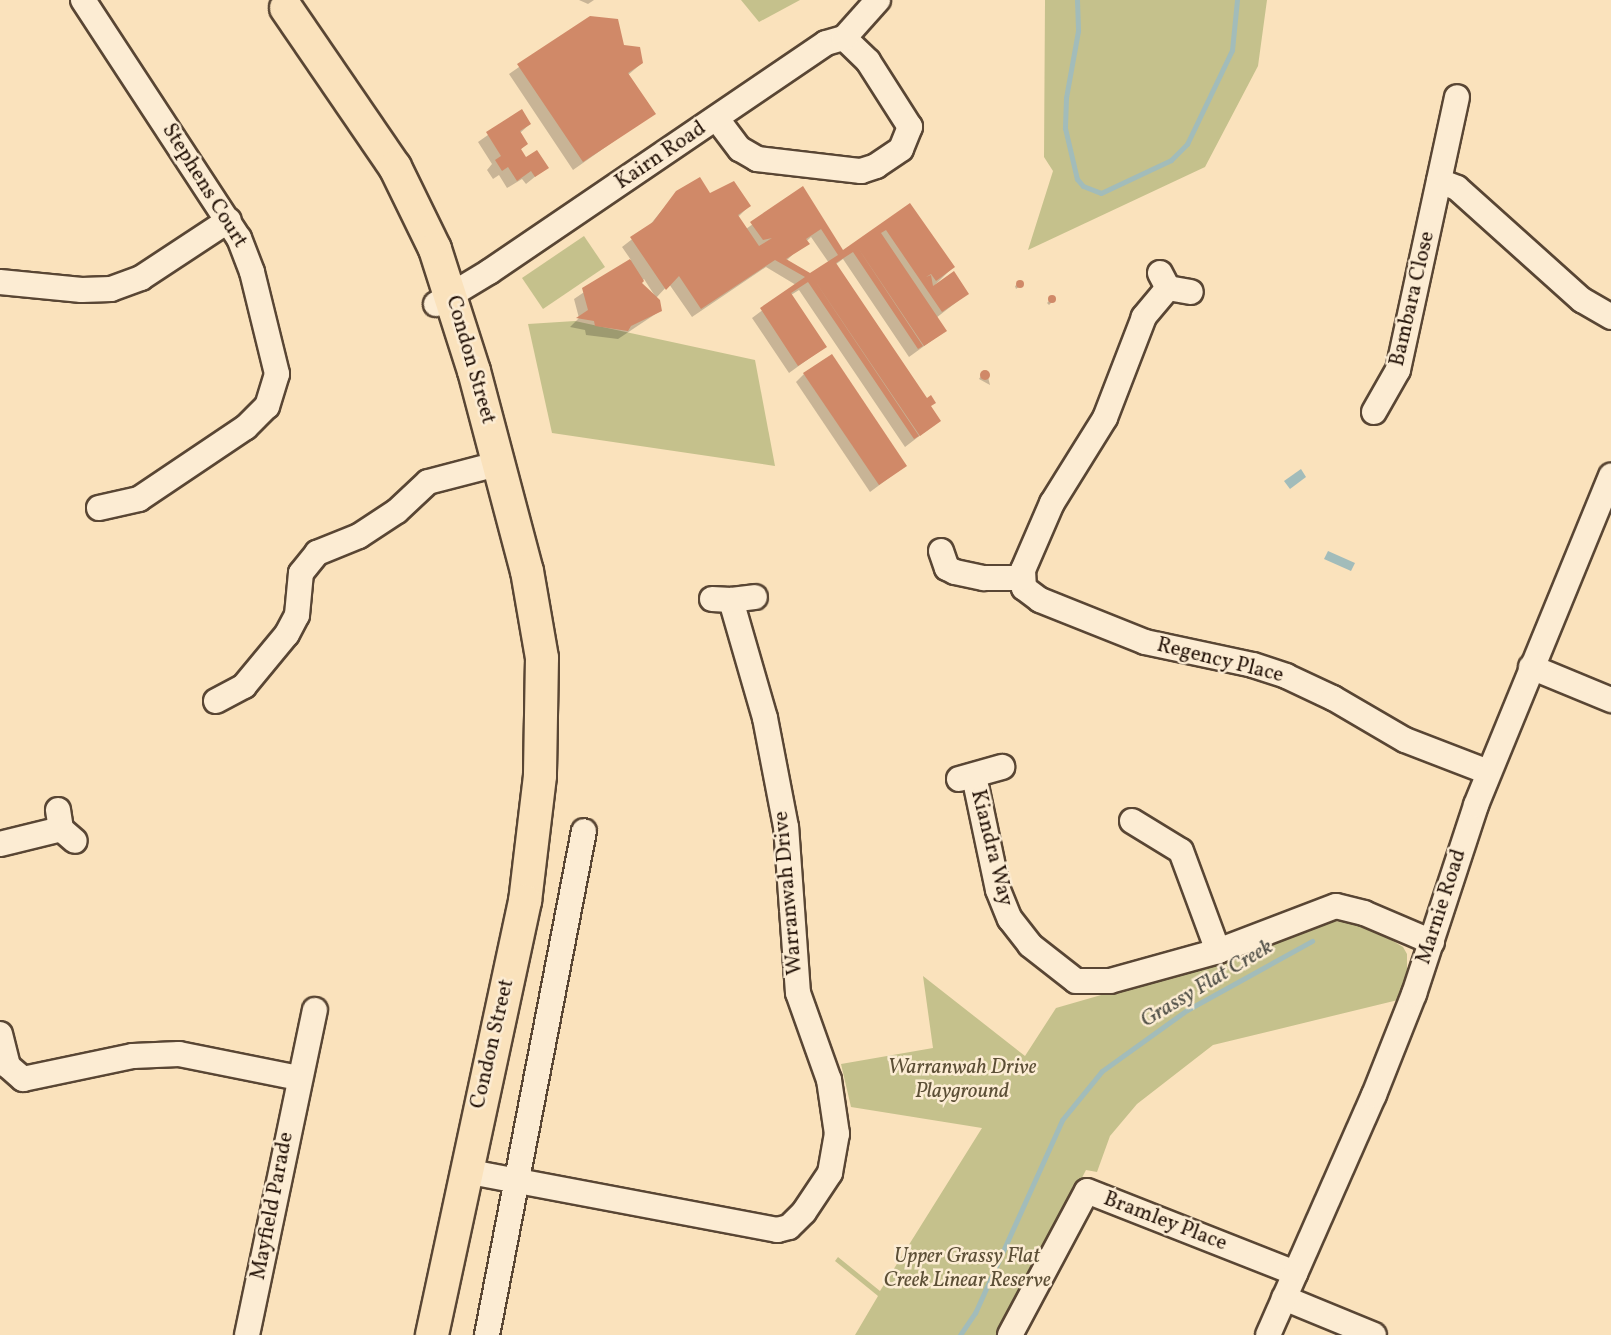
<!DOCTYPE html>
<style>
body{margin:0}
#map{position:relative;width:1611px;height:1335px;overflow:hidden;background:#fae2bc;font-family:Vollkorn,serif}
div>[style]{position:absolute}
.green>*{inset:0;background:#c5c18c}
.water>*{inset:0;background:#a2bcba}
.shadow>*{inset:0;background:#0003}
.stream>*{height:5px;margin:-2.5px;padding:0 2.5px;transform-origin:2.5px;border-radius:2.5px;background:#a2bcba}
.building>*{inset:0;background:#d08968}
.round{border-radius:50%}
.roads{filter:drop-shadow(2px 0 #594634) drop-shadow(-2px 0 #594634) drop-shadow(0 2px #594634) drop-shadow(0 -2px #594634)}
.minor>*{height:24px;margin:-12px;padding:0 12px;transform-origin:12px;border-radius:12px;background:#fcecd3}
.major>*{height:32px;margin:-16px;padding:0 16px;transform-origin:16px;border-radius:16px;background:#fae2bc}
span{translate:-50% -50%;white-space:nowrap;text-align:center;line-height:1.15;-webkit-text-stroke:5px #fcecd3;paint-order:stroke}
.street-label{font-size:21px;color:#231207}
.park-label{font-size:21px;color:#5c4f36;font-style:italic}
.water-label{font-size:22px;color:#4f4e46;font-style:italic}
</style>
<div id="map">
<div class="green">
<i style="clip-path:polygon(741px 0,800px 0,759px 22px)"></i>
<i style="clip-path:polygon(1045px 0,1267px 0,1258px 66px,1205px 167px,1028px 250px,1053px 171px,1044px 157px)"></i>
<i style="clip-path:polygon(584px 236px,605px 267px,543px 309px,522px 278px)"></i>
<i style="clip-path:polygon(575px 321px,755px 360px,775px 466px,552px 433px,528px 324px)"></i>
<i style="clip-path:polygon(1334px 921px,1366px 925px,1403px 947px,1407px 954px,1407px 970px,1398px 1000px,1213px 1045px,1137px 1104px,1110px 1136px,1097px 1172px,1086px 1170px,1000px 1335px,855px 1335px,878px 1296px,835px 1261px,838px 1257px,880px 1291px,982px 1128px,851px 1107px,841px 1064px,933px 1048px,923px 976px,1025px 1056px,1056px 1008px,1240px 955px,1306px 926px)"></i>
</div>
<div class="water">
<i style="clip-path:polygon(1301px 469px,1306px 477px,1290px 489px,1284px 481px)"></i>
<i style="clip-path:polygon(1328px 551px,1355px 563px,1351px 571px,1324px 559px)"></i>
</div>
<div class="shadow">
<i style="clip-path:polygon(579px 0,594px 0,588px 4px)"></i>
<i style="clip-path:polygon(591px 17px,642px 63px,628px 75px,654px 113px,573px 170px,509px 74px)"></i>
<i style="clip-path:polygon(522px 111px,530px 124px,520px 133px,526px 144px,520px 150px,525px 159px,547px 167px,526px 184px,522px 179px,507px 188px,499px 175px,493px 179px,487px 170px,492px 164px,478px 142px)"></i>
<i style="clip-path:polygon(evenodd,803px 188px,843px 253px,910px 205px,953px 267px,932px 288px,967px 294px,936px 318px,945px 331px,909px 357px,843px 259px,835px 265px,939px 421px,905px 447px,799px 290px,791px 295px,825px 347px,789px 373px,752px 318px,796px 285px,766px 267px,692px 317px,669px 284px,656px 298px,660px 311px,618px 339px,586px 335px,585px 330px,570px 327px,579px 318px,574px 299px,631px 260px,622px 247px,649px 226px,677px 192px,710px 194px,749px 206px,738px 217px,746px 229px,803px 188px,811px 237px,829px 263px,810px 275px,786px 261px,811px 237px,803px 188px,644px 279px,655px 296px,640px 283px,644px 279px)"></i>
<i style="clip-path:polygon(1021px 282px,1023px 284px,1016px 289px,1015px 286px)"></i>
<i style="clip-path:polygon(1052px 298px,1054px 300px,1049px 305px,1047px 303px)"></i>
<i style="clip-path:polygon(984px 371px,987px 373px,990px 385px,979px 379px)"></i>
<i style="clip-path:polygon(804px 374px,905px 466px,870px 492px,796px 382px)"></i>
</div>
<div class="stream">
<i style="left:1077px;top:0;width:31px;rotate:88deg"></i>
<i style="left:1078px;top:31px;width:68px;rotate:100.2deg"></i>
<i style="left:1066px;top:98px;width:30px;rotate:92deg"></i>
<i style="left:1065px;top:128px;width:52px;rotate:76.8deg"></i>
<i style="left:1077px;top:179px;width:9px;rotate:49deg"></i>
<i style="left:1083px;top:186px;width:19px;rotate:21deg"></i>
<i style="left:1101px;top:193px;width:77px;rotate:-25.2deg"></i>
<i style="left:1171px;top:160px;width:23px;rotate:-45deg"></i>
<i style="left:1187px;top:144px;width:104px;rotate:-64.4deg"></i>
<i style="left:1232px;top:50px;width:50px;rotate:-84.3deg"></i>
<i style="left:960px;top:1335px;width:27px;rotate:-56deg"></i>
<i style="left:975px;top:1313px;width:212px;rotate:-65.7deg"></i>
<i style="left:1062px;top:1120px;width:63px;rotate:-50.8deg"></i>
<i style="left:1102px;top:1071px;width:105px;rotate:-35.7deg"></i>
<i style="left:1187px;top:1010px;width:143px;rotate:-28.9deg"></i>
</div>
<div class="building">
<i style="clip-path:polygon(590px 16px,618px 19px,624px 45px,640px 47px,643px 63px,628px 73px,656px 114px,583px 162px,517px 64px)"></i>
<i style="clip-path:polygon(522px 109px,531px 124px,520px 131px,528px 144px,521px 149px,526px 157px,537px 150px,549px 168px,535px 177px,531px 171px,517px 181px,508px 167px,502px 171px,495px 160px,501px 156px,486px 132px)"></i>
<i style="clip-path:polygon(evenodd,700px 177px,710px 193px,734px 181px,751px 206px,738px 215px,759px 246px,772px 238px,763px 240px,750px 222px,803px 186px,843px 250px,910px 203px,955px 267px,936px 281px,931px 274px,926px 277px,931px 275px,933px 286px,954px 271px,969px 294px,942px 312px,886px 230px,881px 233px,947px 331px,924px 346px,858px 248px,923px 346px,918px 349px,853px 252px,836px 263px,927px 398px,931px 395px,936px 403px,931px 406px,941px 421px,920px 436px,813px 278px,919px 436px,914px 439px,808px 282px,791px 293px,827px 347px,798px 366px,760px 308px,805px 277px,775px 260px,701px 309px,679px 276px,666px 290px,630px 237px,653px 222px,676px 191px,700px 177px,821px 229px,838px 255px,810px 273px,786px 259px,810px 244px,806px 239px,821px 229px)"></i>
<i style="clip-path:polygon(630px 259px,644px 281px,642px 283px,660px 300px,662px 311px,631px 326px,628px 331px,595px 326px,594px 321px,576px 318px,588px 310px,582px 288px)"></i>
<i class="round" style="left:1016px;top:280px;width:8px;height:8px"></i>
<i class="round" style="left:1048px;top:295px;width:8px;height:8px"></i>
<i style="clip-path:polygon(832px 354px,907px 466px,879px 485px,803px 373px)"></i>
<i class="round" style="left:980px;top:370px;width:10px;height:10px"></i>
</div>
<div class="roads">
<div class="minor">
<i style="left:83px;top:0;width:285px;rotate:56.8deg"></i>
<i style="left:239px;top:238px;width:36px;rotate:69deg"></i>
<i style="left:252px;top:272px;width:105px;rotate:76.2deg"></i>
<i style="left:277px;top:374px;width:34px;rotate:107deg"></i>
<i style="left:267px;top:406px;width:30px;rotate:135deg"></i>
<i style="left:246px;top:427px;width:129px;rotate:146.1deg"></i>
<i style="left:139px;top:499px;width:41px;rotate:167.3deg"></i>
<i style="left:717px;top:119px;width:38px;rotate:53deg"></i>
<i style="left:740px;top:149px;width:20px;rotate:30deg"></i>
<i style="left:757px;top:159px;width:105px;rotate:6.6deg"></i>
<i style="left:861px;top:171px;width:16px;rotate:-18deg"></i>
<i style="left:876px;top:166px;width:30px;rotate:-34deg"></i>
<i style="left:901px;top:149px;width:24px;rotate:-68deg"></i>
<i style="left:910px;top:127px;width:78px;rotate:-122.5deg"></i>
<i style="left:868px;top:61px;width:33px;rotate:-136deg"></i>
<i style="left:1439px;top:181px;width:19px;rotate:21deg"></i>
<i style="left:1457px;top:188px;width:168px;rotate:41.9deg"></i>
<i style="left:1582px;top:300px;width:34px;rotate:30deg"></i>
<i style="left:1160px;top:273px;width:17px;rotate:62deg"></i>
<i style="left:1168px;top:288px;width:23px;rotate:10deg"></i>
<i style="left:0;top:282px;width:82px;rotate:5.6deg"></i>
<i style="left:82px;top:290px;width:29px;rotate:-2deg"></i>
<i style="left:111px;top:289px;width:32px;rotate:-20deg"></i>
<i style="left:141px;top:278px;width:105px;rotate:-33.4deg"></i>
<i style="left:1168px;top:288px;width:38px;rotate:130deg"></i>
<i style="left:1144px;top:317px;width:108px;rotate:111.1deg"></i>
<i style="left:1105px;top:418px;width:100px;rotate:121.9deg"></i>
<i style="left:1052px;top:503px;width:73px;rotate:113.4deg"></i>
<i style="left:1023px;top:570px;width:18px;rotate:87deg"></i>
<i style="left:1024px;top:588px;width:20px;rotate:37deg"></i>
<i style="left:1040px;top:600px;width:113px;rotate:21.8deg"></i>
<i style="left:1145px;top:642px;width:110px;rotate:12deg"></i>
<i style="left:1253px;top:665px;width:35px;rotate:18deg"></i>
<i style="left:1286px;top:676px;width:52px;rotate:25.1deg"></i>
<i style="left:1333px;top:698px;width:83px;rotate:30.3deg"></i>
<i style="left:1405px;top:740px;width:89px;rotate:21.1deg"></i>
<i style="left:436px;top:304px;width:62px;rotate:-31.1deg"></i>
<i style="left:489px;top:272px;width:407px;rotate:-34.2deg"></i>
<i style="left:826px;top:43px;width:19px;rotate:-16deg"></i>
<i style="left:844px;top:38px;width:51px;rotate:-48.2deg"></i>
<i style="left:1374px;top:412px;width:48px;rotate:-60.3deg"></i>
<i style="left:1398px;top:370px;width:279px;rotate:-77.8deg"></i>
<i style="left:941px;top:551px;width:18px;rotate:71deg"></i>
<i style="left:947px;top:568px;width:9px;rotate:27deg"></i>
<i style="left:955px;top:572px;width:30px;rotate:12deg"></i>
<i style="left:984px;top:578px;width:38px"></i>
<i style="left:731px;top:600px;width:24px;rotate:-7deg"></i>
<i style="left:1531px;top:667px;width:87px;rotate:22.4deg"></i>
<i style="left:216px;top:701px;width:32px;rotate:-28deg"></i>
<i style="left:244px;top:686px;width:67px;rotate:-50.4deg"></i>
<i style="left:287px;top:634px;width:21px;rotate:-62deg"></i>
<i style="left:297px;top:615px;width:42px;rotate:-84.6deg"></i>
<i style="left:301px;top:573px;width:26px;rotate:-51deg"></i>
<i style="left:317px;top:553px;width:45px;rotate:-22deg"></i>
<i style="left:359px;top:536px;width:45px;rotate:-33.3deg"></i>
<i style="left:397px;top:511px;width:42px;rotate:-43.1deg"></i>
<i style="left:428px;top:482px;width:56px;rotate:-14.5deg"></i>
<i style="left:974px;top:776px;width:116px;rotate:78.1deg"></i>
<i style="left:998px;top:890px;width:31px;rotate:68deg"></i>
<i style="left:1010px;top:919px;width:33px;rotate:52deg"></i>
<i style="left:1030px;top:945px;width:58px;rotate:38deg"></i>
<i style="left:1076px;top:981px;width:34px"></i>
<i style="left:1110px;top:981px;width:112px;rotate:-15.5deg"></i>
<i style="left:1218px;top:951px;width:126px;rotate:-20.9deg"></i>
<i style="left:1336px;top:906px;width:29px;rotate:14deg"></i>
<i style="left:1364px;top:913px;width:74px;rotate:23.1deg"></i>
<i style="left:959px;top:779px;width:45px;rotate:-15.6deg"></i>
<i style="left:58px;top:810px;width:19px;rotate:81deg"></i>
<i style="left:61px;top:829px;width:18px;rotate:41deg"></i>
<i style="left:1132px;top:821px;width:57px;rotate:31.5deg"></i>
<i style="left:1181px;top:851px;width:107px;rotate:69.7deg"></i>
<i style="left:0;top:844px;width:63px;rotate:-13.8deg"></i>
<i style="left:0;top:1034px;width:33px;rotate:76deg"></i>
<i style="left:8px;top:1066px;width:20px;rotate:41deg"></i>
<i style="left:23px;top:1079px;width:112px;rotate:-11.8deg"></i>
<i style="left:133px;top:1056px;width:46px;rotate:-2.5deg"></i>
<i style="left:179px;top:1054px;width:122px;rotate:11.3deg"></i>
<i style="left:465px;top:1171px;width:318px;rotate:10.7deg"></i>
<i style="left:777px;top:1230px;width:12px;rotate:-14deg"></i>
<i style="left:789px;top:1227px;width:21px;rotate:-45deg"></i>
<i style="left:804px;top:1212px;width:47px;rotate:-56.3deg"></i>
<i style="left:830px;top:1173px;width:40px;rotate:-80deg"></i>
<i style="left:837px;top:1134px;width:55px;rotate:-98.4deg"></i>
<i style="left:829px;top:1080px;width:92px;rotate:-109.6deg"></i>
<i style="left:798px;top:993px;width:166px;rotate:-94.1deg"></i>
<i style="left:786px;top:827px;width:111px;rotate:-100.9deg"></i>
<i style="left:765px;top:718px;width:123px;rotate:-106.1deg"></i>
<i style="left:731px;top:600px;width:19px;rotate:-177deg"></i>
<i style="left:1284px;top:1298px;width:97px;rotate:22.3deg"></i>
<i style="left:247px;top:1335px;width:332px;rotate:-78.2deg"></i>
<i style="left:487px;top:1335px;width:513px;rotate:-79.11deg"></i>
<i style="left:1010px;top:1335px;width:163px;rotate:-61.9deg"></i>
<i style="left:1087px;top:1191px;width:224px;rotate:21.5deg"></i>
<i style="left:1268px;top:1335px;width:262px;rotate:-66.2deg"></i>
<i style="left:1374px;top:1095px;width:109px;rotate:-68.4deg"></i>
<i style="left:1414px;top:994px;width:199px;rotate:-71.8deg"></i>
<i style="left:1476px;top:805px;width:356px;rotate:-67.7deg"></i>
</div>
<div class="major">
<i style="left:286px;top:8px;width:193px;rotate:55.6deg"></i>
<i style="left:395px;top:167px;width:91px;rotate:64deg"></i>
<i style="left:435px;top:249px;width:128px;rotate:72.3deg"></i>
<i style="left:474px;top:371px;width:207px;rotate:75.2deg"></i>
<i style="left:527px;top:571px;width:88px;rotate:80.2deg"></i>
<i style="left:542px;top:658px;width:118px;rotate:91deg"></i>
<i style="left:540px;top:776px;width:126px;rotate:96.8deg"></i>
<i style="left:525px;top:901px;width:444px;rotate:102.1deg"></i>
</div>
</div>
<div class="street-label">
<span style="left:661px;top:156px;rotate:-34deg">Kairn Road</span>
<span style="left:204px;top:186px;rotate:58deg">Stephens Court</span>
<span style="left:1413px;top:299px;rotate:-77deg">Bambara Close</span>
<span style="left:470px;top:360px;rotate:74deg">Condon Street</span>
<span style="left:1220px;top:661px;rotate:14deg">Regency Place</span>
<span style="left:991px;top:848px;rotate:76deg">Kiandra Way</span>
<span style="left:789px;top:893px;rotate:-95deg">Warranwah Drive</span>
<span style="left:1442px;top:907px;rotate:-72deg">Marnie Road</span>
<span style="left:493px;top:1044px;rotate:-77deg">Condon Street</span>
<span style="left:273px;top:1206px;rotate:-79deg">Mayfield Parade</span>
<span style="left:1165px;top:1222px;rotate:21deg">Bramley Place</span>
</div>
<div class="park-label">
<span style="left:962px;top:1080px">Warranwah Drive<br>Playground</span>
<span style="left:967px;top:1269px">Upper Grassy Flat<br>Creek Linear Reserve</span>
</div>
<div class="water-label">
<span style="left:1207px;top:984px;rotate:-31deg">Grassy Flat Creek</span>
</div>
</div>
